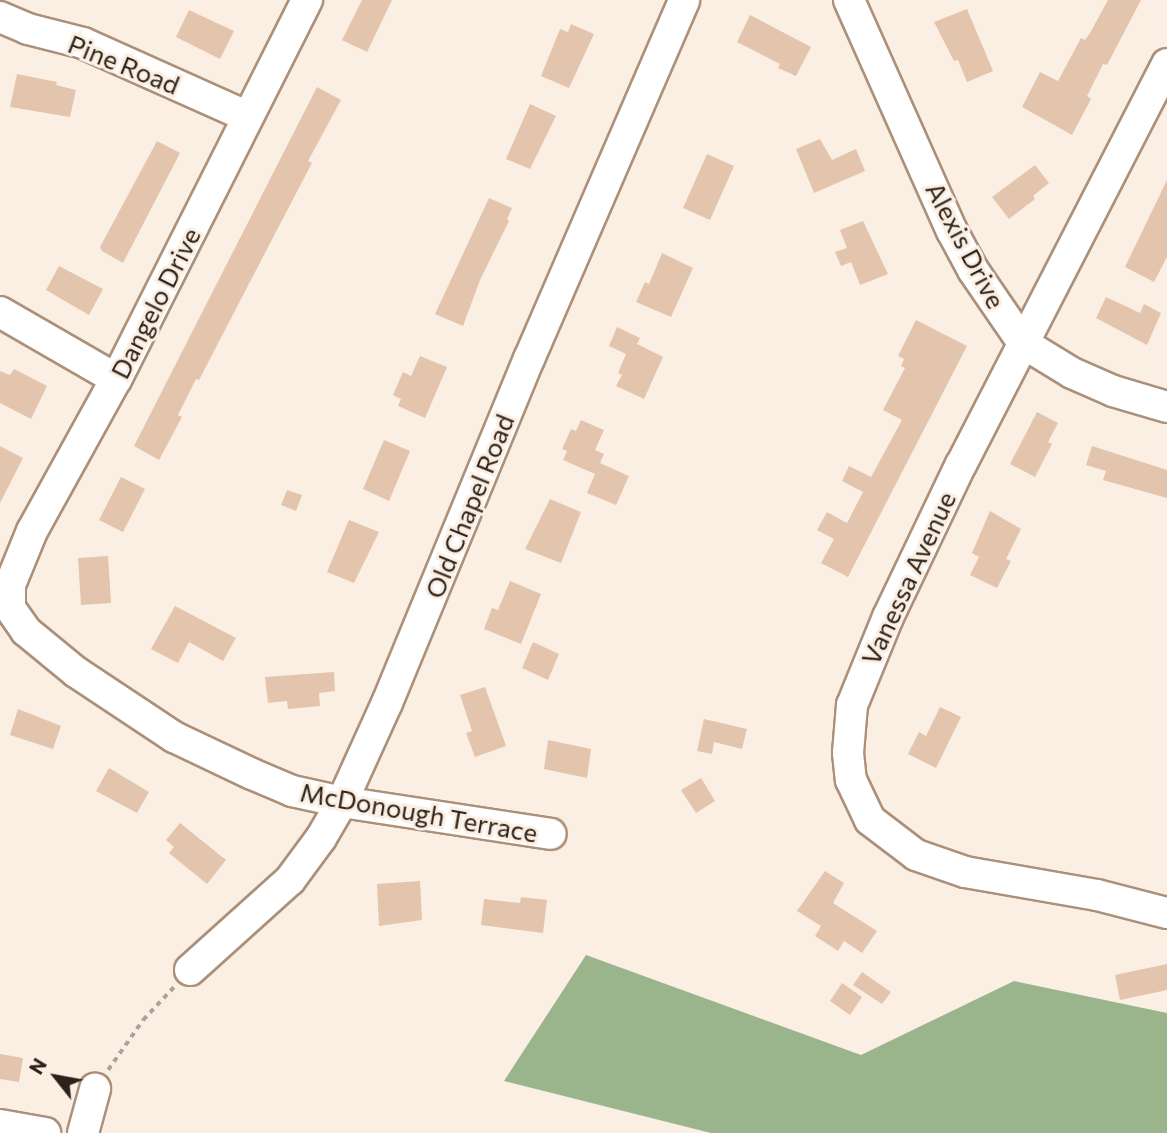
<!DOCTYPE html>
<style>
body{margin:0}
#map{position:relative;width:1167px;height:1133px;overflow:hidden;background:#fbefe4;font-family:Commissioner,sans-serif}
div>[style]{position:absolute}
.forest>*{inset:0;background:#9ab48c}
.building>*{inset:0;background:#e2c5ac}
.path>*{height:3.5px;margin-top:-1.75px;transform-origin:0;background:repeating-linear-gradient(90deg,#ada297 0 5px,transparent 0 10px)}
.roads{filter:drop-shadow(2px 0 #ac9079) drop-shadow(-2px 0 #ac9079) drop-shadow(0 2px #ac9079) drop-shadow(0 -2px #ac9079)}
.minor>*{height:30px;margin:-15px;padding:0 15px;transform-origin:15px;border-radius:15px;background:#fff}
span{translate:-50% -50%;white-space:nowrap;text-align:center;line-height:1.15;-webkit-text-stroke:6px #fbefe4;paint-order:stroke}
.street-label{font-size:26px;color:#2d2219}
.north{position:absolute;left:21px;top:1042px;width:70px;height:70px;-webkit-text-stroke:5px #fbefe4;paint-order:stroke;rotate:301deg;font-size:19px;font-weight:700;line-height:28px;text-align:center;color:#2d2219}
.north::after{content:'';display:block;margin:auto;width:24px;height:32px;background:#2d2219;clip-path:polygon(50% 0,100% 100%,50% 72%,0 100%)}
</style>
<div id="map">
<div class="forest">
<i style="clip-path:polygon(586px 955px,861px 1055px,1014px 981px,1167px 1013px,1167px 1133px,711px 1133px,504px 1081px)"></i>
</div>
<div class="building">
<i style="clip-path:polygon(362px 0,392px 0,367px 52px,342px 40px)"></i>
<i style="clip-path:polygon(1108px 0,1141px 0,1107px 65px,1103px 64px,1087px 96px,1091px 99px,1072px 135px,1022px 107px,1040px 72px,1058px 81px,1081px 38px,1085px 40px,1090px 33px)"></i>
<i style="clip-path:polygon(967px 9px,993px 71px,967px 82px,958px 60px,954px 61px,934px 22px)"></i>
<i style="clip-path:polygon(189px 10px,234px 31px,220px 59px,176px 37px)"></i>
<i style="clip-path:polygon(750px 15px,811px 47px,796px 76px,778px 68px,780px 64px,737px 42px)"></i>
<i style="clip-path:polygon(571px 24px,594px 34px,569px 88px,541px 76px,560px 29px,568px 32px)"></i>
<i style="clip-path:polygon(17px 74px,57px 82px,56px 85px,76px 90px,70px 117px,10px 107px)"></i>
<i style="clip-path:polygon(317px 87px,341px 100px,308px 161px,312px 163px,278px 228px,199px 380px,196px 379px,178px 415px,182px 417px,159px 460px,134px 446px)"></i>
<i style="clip-path:polygon(530px 104px,556px 116px,530px 169px,506px 159px)"></i>
<i style="clip-path:polygon(820px 139px,832px 160px,856px 149px,865px 171px,814px 193px,796px 149px)"></i>
<i style="clip-path:polygon(157px 141px,180px 153px,123px 263px,102px 251px,100px 247px)"></i>
<i style="clip-path:polygon(707px 154px,734px 166px,710px 220px,683px 208px)"></i>
<i style="clip-path:polygon(1035px 165px,1049px 183px,1033px 196px,1035px 199px,1009px 219px,992px 197px)"></i>
<i style="clip-path:polygon(1167px 180px,1167px 257px,1154px 282px,1125px 267px)"></i>
<i style="clip-path:polygon(489px 198px,512px 208px,507px 219px,509px 221px,480px 280px,463px 326px,435px 314px)"></i>
<i style="clip-path:polygon(863px 221px,888px 274px,860px 285px,851px 262px,841px 266px,835px 252px,847px 248px,840px 230px)"></i>
<i style="clip-path:polygon(662px 253px,693px 268px,671px 317px,636px 302px,645px 282px,649px 284px)"></i>
<i style="clip-path:polygon(59px 266px,103px 289px,89px 315px,46px 290px)"></i>
<i style="clip-path:polygon(1106px 297px,1140px 313px,1144px 304px,1161px 313px,1147px 345px,1096px 318px)"></i>
<i style="clip-path:polygon(916px 320px,967px 346px,848px 577px,821px 563px,834px 539px,817px 530px,827px 512px,847px 523px,863px 492px,842px 481px,849px 466px,871px 477px,902px 420px,883px 410px,905px 368px,901px 366px,904px 359px,898px 356px)"></i>
<i style="clip-path:polygon(617px 327px,640px 338px,637px 344px,663px 357px,644px 399px,616px 386px,622px 375px,618px 373px,626px 354px,609px 346px)"></i>
<i style="clip-path:polygon(420px 356px,447px 367px,425px 418px,398px 406px,401px 399px,393px 395px,403px 372px,411px 376px)"></i>
<i style="clip-path:polygon(14px 369px,47px 386px,31px 419px,0 403px,0 371px,10px 375px)"></i>
<i style="clip-path:polygon(1037px 412px,1058px 423px,1048px 442px,1052px 444px,1035px 477px,1010px 464px)"></i>
<i style="clip-path:polygon(581px 420px,604px 430px,595px 450px,604px 454px,600px 463px,629px 476px,616px 505px,587px 493px,595px 474px,563px 460px,567px 451px,562px 449px,571px 429px,576px 431px)"></i>
<i style="clip-path:polygon(384px 440px,410px 451px,389px 501px,363px 489px)"></i>
<i style="clip-path:polygon(0 446px,23px 458px,0 503px)"></i>
<i style="clip-path:polygon(1092px 446px,1167px 470px,1167px 498px,1103px 480px,1106px 471px,1086px 465px)"></i>
<i style="clip-path:polygon(121px 477px,145px 489px,123px 532px,99px 520px)"></i>
<i style="clip-path:polygon(287px 490px,302px 495px,296px 511px,281px 505px)"></i>
<i style="clip-path:polygon(550px 499px,581px 512px,561px 563px,525px 549px)"></i>
<i style="clip-path:polygon(990px 511px,1021px 529px,1006px 559px,1011px 561px,997px 588px,970px 575px,979px 557px,972px 553px)"></i>
<i style="clip-path:polygon(349px 520px,379px 532px,354px 583px,327px 572px)"></i>
<i style="clip-path:polygon(108px 556px,111px 603px,81px 605px,78px 558px)"></i>
<i style="clip-path:polygon(510px 581px,541px 594px,521px 644px,484px 629px,492px 608px,498px 610px)"></i>
<i style="clip-path:polygon(175px 606px,236px 638px,223px 661px,189px 642px,178px 663px,151px 649px)"></i>
<i style="clip-path:polygon(533px 642px,559px 654px,548px 680px,522px 668px)"></i>
<i style="clip-path:polygon(334px 672px,335px 691px,319px 693px,320px 706px,288px 709px,287px 701px,268px 703px,265px 677px)"></i>
<i style="clip-path:polygon(485px 687px,506px 746px,475px 757px,466px 733px,472px 731px,460px 695px)"></i>
<i style="clip-path:polygon(940px 707px,961px 717px,936px 768px,908px 754px,919px 732px,926px 736px)"></i>
<i style="clip-path:polygon(18px 709px,61px 726px,53px 749px,10px 735px)"></i>
<i style="clip-path:polygon(704px 719px,747px 729px,742px 749px,714px 742px,712px 754px,697px 751px)"></i>
<i style="clip-path:polygon(548px 740px,591px 749px,587px 778px,544px 769px)"></i>
<i style="clip-path:polygon(109px 768px,149px 792px,137px 813px,96px 791px)"></i>
<i style="clip-path:polygon(701px 778px,715px 801px,696px 813px,681px 790px)"></i>
<i style="clip-path:polygon(180px 823px,226px 860px,207px 884px,169px 853px,174px 847px,166px 840px)"></i>
<i style="clip-path:polygon(825px 871px,844px 883px,833px 903px,877px 931px,862px 953px,844px 941px,838px 951px,815px 936px,821px 926px,797px 911px)"></i>
<i style="clip-path:polygon(420px 881px,422px 920px,379px 926px,377px 884px)"></i>
<i style="clip-path:polygon(521px 897px,547px 900px,543px 933px,481px 925px,484px 899px,520px 903px)"></i>
<i style="clip-path:polygon(1167px 964px,1167px 990px,1120px 1000px,1115px 975px)"></i>
<i style="clip-path:polygon(862px 972px,891px 992px,882px 1004px,853px 985px)"></i>
<i style="clip-path:polygon(842px 983px,862px 997px,850px 1015px,830px 1001px)"></i>
<i style="clip-path:polygon(0 1054px,23px 1058px,19px 1082px,0 1079px)"></i>
</div>
<div class="path">
<i style="left:108px;top:1070px;width:61px;rotate:-55deg"></i>
<i style="left:143px;top:1020px;width:47px;rotate:-46.7deg"></i>
</div>
<div class="roads">
<div class="minor">
<i style="left:307px;top:0;width:424px;rotate:116.7deg"></i>
<i style="left:116px;top:379px;width:174px;rotate:118.9deg"></i>
<i style="left:32px;top:531px;width:58px;rotate:112.2deg"></i>
<i style="left:10px;top:585px;width:23px;rotate:90deg"></i>
<i style="left:10px;top:608px;width:28px;rotate:55deg"></i>
<i style="left:26px;top:631px;width:65px;rotate:39.4deg"></i>
<i style="left:76px;top:672px;width:118px;rotate:33.6deg"></i>
<i style="left:174px;top:737px;width:86px;rotate:25.4deg"></i>
<i style="left:252px;top:774px;width:43px;rotate:23deg"></i>
<i style="left:292px;top:791px;width:51px;rotate:12.4deg"></i>
<i style="left:342px;top:802px;width:211px;rotate:8.7deg"></i>
<i style="left:849px;top:0;width:253px;rotate:66deg"></i>
<i style="left:952px;top:231px;width:44px;rotate:61.7deg"></i>
<i style="left:973px;top:270px;width:88px;rotate:55.6deg"></i>
<i style="left:1023px;top:343px;width:57px;rotate:31.5deg"></i>
<i style="left:1072px;top:373px;width:45px;rotate:23.7deg"></i>
<i style="left:1113px;top:391px;width:56px;rotate:16.5deg"></i>
<i style="left:0;top:17px;width:30px;rotate:23deg"></i>
<i style="left:28px;top:29px;width:57px;rotate:14.3deg"></i>
<i style="left:83px;top:43px;width:179px;rotate:24.1deg"></i>
<i style="left:1167px;top:64px;width:450px;rotate:117.2deg"></i>
<i style="left:961px;top:464px;width:170px;rotate:115.5deg"></i>
<i style="left:888px;top:617px;width:95px;rotate:112.2deg"></i>
<i style="left:852px;top:705px;width:48px;rotate:94.8deg"></i>
<i style="left:848px;top:753px;width:27px;rotate:84deg"></i>
<i style="left:851px;top:780px;width:44px;rotate:64.6deg"></i>
<i style="left:870px;top:820px;width:58px;rotate:37.3deg"></i>
<i style="left:916px;top:855px;width:52px;rotate:19.1deg"></i>
<i style="left:965px;top:872px;width:134px;rotate:9.9deg"></i>
<i style="left:1097px;top:895px;width:72px;rotate:14.4deg"></i>
<i style="left:0;top:312px;width:134px;rotate:30deg"></i>
<i style="left:190px;top:970px;width:135px;rotate:-42deg"></i>
<i style="left:290px;top:880px;width:52px;rotate:-53.6deg"></i>
<i style="left:321px;top:838px;width:42px;rotate:-59.7deg"></i>
<i style="left:342px;top:802px;width:109px;rotate:-65.6deg"></i>
<i style="left:387px;top:703px;width:372px;rotate:-67.6deg"></i>
<i style="left:529px;top:359px;width:391px;rotate:-66.6deg"></i>
<i style="left:0;top:1125px;width:46px;rotate:10.1deg"></i>
<i style="left:83px;top:1133px;width:46px;rotate:-74.7deg"></i>
</div>
</div>
<div class="street-label">
<span style="left:124px;top:64px;rotate:22deg">Pine Road</span>
<span style="left:966px;top:245px;rotate:62deg">Alexis Drive</span>
<span style="left:155px;top:303px;rotate:-63deg">Dangelo Drive</span>
<span style="left:469px;top:506px;rotate:-68deg">Old Chapel Road</span>
<span style="left:908px;top:578px;rotate:-65deg">Vanessa Avenue</span>
<span style="left:419px;top:812px;rotate:10deg">McDonough Terrace</span>
</div>
<div class="north">N</div>
</div>
